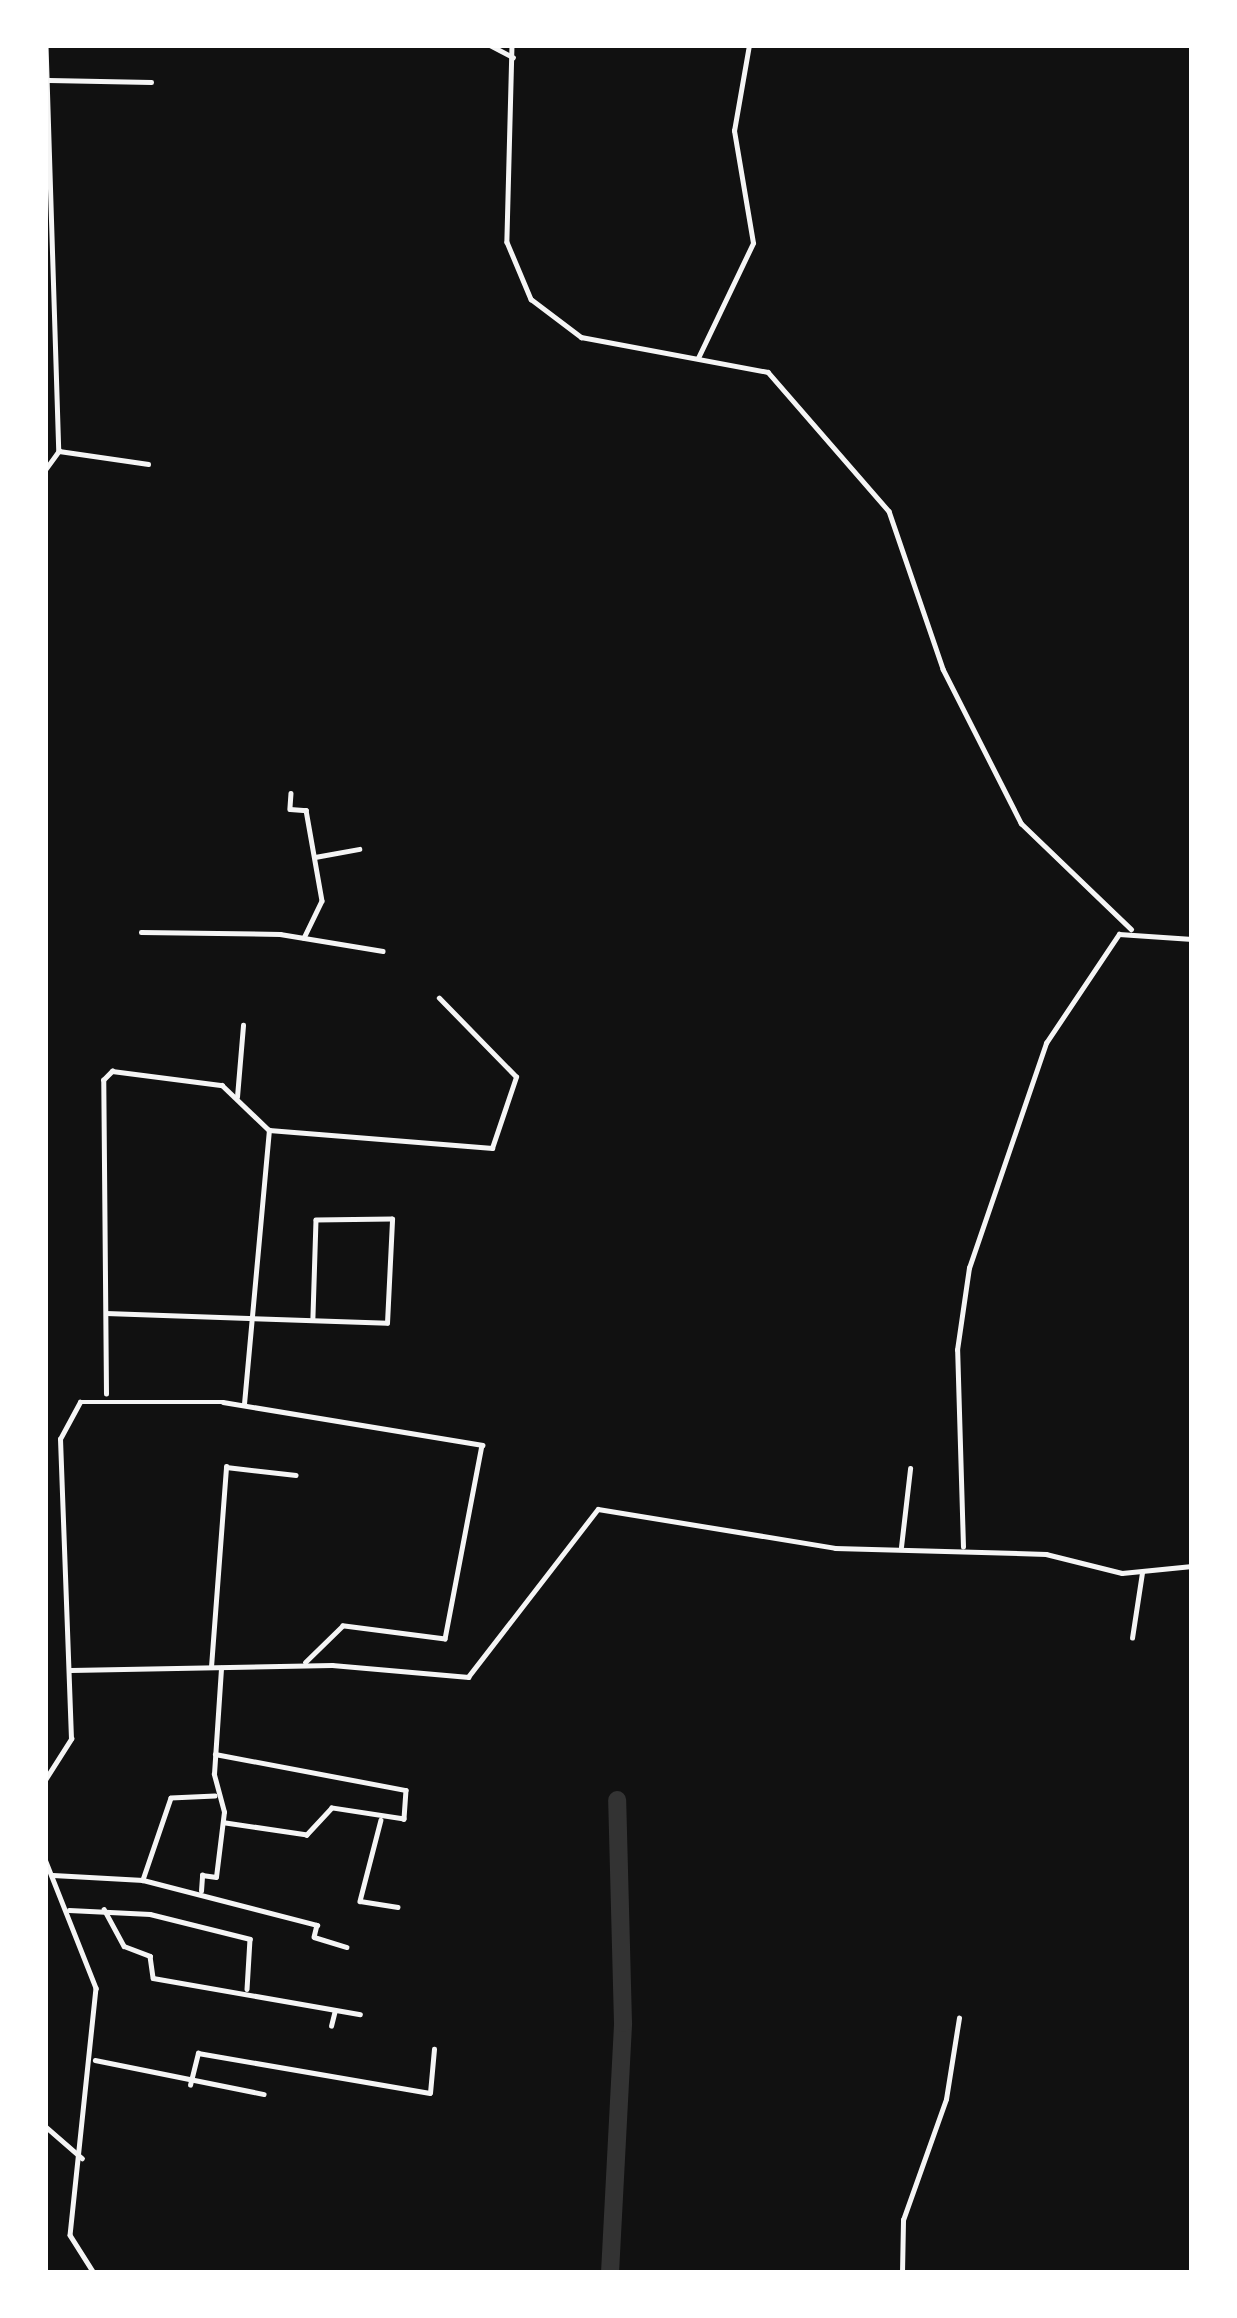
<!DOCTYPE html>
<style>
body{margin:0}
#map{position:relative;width:1237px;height:2318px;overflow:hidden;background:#111;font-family:"Sofia Sans Condensed",sans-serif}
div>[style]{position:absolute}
.river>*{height:18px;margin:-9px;padding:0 9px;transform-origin:9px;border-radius:9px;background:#333}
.minor>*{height:4.5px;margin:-2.25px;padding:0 2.25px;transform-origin:2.25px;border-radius:2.25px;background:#f5f5f5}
span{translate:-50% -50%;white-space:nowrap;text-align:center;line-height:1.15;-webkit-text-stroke:9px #fff;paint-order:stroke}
.frame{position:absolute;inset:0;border:48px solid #fff;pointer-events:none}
</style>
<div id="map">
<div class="river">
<i style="left:610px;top:2273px;width:250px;rotate:-87deg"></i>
<i style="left:623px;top:2023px;width:223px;rotate:-91.5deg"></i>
</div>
<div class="minor">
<i style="left:46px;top:45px;width:406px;rotate:88.2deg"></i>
<i style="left:59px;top:451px;width:90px;rotate:8.3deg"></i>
<i style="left:490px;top:45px;width:26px;rotate:28deg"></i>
<i style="left:512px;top:45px;width:197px;rotate:91.5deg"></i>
<i style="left:507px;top:242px;width:62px;rotate:67.2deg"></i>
<i style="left:531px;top:299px;width:63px;rotate:37.2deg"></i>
<i style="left:581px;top:337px;width:190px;rotate:10.6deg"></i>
<i style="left:768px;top:372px;width:184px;rotate:49deg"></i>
<i style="left:889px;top:511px;width:167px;rotate:71.1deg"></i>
<i style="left:943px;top:669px;width:173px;rotate:63.1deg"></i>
<i style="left:1021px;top:823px;width:153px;rotate:43.9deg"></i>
<i style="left:49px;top:80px;width:102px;rotate:1.1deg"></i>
<i style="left:698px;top:358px;width:127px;rotate:-64.4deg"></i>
<i style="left:753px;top:243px;width:114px;rotate:-99.6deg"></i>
<i style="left:734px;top:131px;width:87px;rotate:-80.1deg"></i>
<i style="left:45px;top:470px;width:24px;rotate:-54deg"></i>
<i style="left:291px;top:793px;width:16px;rotate:94deg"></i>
<i style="left:290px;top:809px;width:16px;rotate:4deg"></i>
<i style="left:306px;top:810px;width:92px;rotate:80deg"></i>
<i style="left:322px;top:901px;width:41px;rotate:115.9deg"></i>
<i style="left:315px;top:857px;width:45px;rotate:-10.3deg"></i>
<i style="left:141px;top:932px;width:139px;rotate:0.8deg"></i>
<i style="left:280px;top:934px;width:104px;rotate:9.4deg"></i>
<i style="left:237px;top:1097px;width:72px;rotate:-85.2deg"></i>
<i style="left:106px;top:1313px;width:281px;rotate:2deg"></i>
<i style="left:387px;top:1323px;width:104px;rotate:-87.2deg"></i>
<i style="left:392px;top:1219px;width:76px;rotate:179.2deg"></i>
<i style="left:316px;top:1220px;width:98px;rotate:91.8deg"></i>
<i style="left:106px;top:1394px;width:314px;rotate:-90.5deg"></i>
<i style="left:103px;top:1080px;width:13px;rotate:-45deg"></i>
<i style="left:112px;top:1071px;width:111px;rotate:7.3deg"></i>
<i style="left:222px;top:1085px;width:65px;rotate:43.8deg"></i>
<i style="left:269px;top:1130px;width:224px;rotate:4.6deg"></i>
<i style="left:492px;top:1148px;width:75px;rotate:-71.3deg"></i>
<i style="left:516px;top:1077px;width:110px;rotate:-134.3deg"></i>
<i style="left:244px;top:1404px;width:275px;rotate:-84.8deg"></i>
<i style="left:901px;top:1547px;width:79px;rotate:-83.4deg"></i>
<i style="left:963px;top:1547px;width:197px;rotate:-91.7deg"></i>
<i style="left:957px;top:1350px;width:83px;rotate:-81.7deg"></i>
<i style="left:969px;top:1268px;width:238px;rotate:-71.1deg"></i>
<i style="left:1046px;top:1043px;width:131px;rotate:-56.2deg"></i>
<i style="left:1119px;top:934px;width:73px;rotate:3.9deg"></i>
<i style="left:1132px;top:1638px;width:66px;rotate:-81.3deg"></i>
<i style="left:211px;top:1667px;width:201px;rotate:-85.7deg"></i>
<i style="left:226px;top:1467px;width:70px;rotate:6.5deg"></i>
<i style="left:71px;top:1670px;width:261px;rotate:-1.1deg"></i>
<i style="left:332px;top:1665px;width:137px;rotate:5deg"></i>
<i style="left:468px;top:1677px;width:212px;rotate:-52.3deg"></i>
<i style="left:598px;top:1509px;width:240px;rotate:9.3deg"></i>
<i style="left:835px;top:1548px;width:211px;rotate:1.6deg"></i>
<i style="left:1046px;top:1554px;width:78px;rotate:14deg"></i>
<i style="left:1122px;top:1573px;width:70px;rotate:-5.7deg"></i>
<i style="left:215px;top:1754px;width:194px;rotate:10.7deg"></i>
<i style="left:406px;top:1790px;width:29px;rotate:94deg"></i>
<i style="left:404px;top:1819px;width:73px;rotate:-171.3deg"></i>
<i style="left:332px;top:1808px;width:37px;rotate:133deg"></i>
<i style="left:307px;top:1835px;width:82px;rotate:-171.6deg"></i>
<i style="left:45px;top:1780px;width:49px;rotate:-57.6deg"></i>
<i style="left:71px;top:1739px;width:300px;rotate:-92.1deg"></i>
<i style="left:60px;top:1439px;width:42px;rotate:-61.6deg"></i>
<i style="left:80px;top:1402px;width:143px"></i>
<i style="left:223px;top:1402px;width:263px;rotate:9.4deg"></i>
<i style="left:482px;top:1445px;width:197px;rotate:100.8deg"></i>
<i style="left:445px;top:1639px;width:103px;rotate:-172.7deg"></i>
<i style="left:343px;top:1626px;width:52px;rotate:135.8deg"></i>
<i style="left:215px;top:1796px;width:44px;rotate:177.4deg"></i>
<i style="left:171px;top:1798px;width:87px;rotate:108.9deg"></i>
<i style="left:143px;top:1880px;width:180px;rotate:14.5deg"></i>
<i style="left:317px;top:1925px;width:12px;rotate:104deg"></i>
<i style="left:314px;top:1937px;width:34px;rotate:17deg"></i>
<i style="left:381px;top:1820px;width:84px;rotate:104.5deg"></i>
<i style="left:360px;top:1901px;width:38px;rotate:9deg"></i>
<i style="left:45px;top:1859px;width:139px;rotate:68.4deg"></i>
<i style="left:96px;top:1988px;width:248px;rotate:96deg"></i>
<i style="left:70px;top:2235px;width:45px;rotate:57.7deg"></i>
<i style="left:53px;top:1875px;width:90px;rotate:3.2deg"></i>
<i style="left:201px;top:1891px;width:16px;rotate:-86deg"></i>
<i style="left:202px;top:1875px;width:14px;rotate:8deg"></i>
<i style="left:216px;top:1877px;width:65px;rotate:-83deg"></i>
<i style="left:224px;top:1812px;width:39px;rotate:-105deg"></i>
<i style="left:214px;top:1774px;width:106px;rotate:-86.2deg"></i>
<i style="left:104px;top:1909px;width:42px;rotate:61.6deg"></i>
<i style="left:124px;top:1946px;width:28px;rotate:21deg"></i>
<i style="left:150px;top:1956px;width:22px;rotate:82deg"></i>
<i style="left:153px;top:1978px;width:210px;rotate:9.9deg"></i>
<i style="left:69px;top:1910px;width:81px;rotate:2.8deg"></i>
<i style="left:150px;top:1914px;width:103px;rotate:14deg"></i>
<i style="left:250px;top:1939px;width:50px;rotate:93.4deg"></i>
<i style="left:331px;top:2026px;width:16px;rotate:-76deg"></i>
<i style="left:95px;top:2060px;width:172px;rotate:11.4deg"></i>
<i style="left:190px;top:2085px;width:33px;rotate:-76deg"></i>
<i style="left:198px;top:2053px;width:235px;rotate:9.8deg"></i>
<i style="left:430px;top:2093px;width:44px;rotate:-84.8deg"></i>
<i style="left:45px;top:2126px;width:49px;rotate:40.9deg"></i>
<i style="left:902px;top:2273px;width:53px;rotate:-88.9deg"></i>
<i style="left:903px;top:2220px;width:128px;rotate:-70.4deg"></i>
<i style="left:946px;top:2099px;width:82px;rotate:-80.9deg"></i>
</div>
<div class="frame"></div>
</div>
